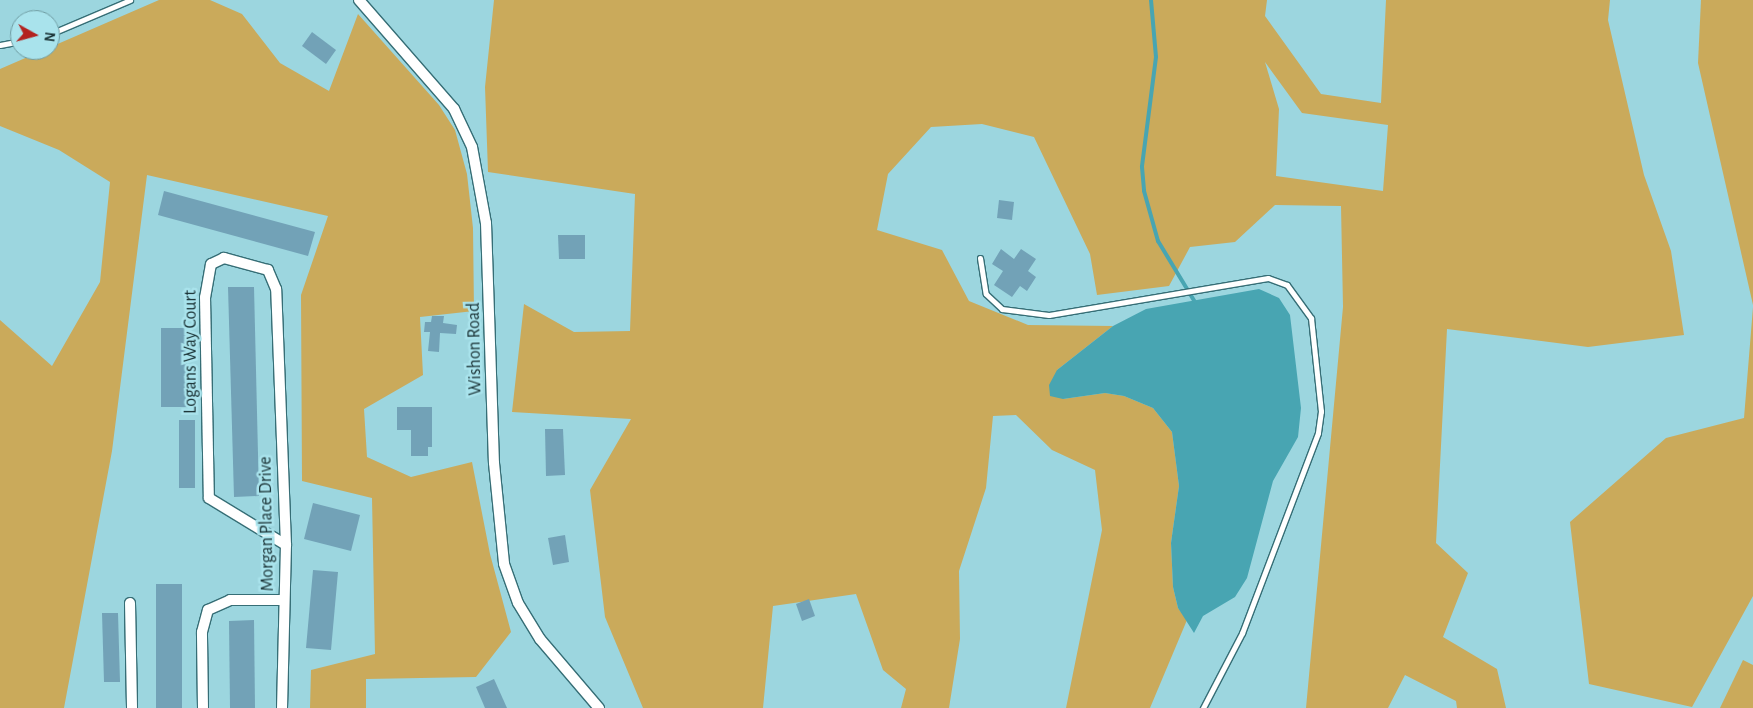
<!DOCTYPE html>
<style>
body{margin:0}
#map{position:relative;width:1753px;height:708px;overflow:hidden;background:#9cd6df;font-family:"Alegreya Sans",sans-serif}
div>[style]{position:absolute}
.green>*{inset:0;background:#caaa5b}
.water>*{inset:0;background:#48a5b2}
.stream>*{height:4px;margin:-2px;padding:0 2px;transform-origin:2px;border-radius:2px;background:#48a5b2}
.building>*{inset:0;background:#72a2b7}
.roads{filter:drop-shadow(1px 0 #366e76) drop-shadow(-1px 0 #366e76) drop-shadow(0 1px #366e76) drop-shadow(0 -1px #366e76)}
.service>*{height:5px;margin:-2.5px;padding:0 2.5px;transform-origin:2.5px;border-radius:2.5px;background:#fff}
.minor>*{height:10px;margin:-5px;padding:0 5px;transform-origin:5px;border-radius:5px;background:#fff}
span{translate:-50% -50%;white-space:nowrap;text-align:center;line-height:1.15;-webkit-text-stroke:5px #a9e3ec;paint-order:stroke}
.street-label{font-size:18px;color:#193134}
.north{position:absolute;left:10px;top:10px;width:50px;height:50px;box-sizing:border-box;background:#a9e3ec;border:1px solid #6f9ca2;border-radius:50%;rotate:97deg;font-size:14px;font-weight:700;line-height:20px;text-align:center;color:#193134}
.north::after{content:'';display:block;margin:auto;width:18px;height:22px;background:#b32320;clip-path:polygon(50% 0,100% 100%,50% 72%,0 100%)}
</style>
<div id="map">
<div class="green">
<i style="clip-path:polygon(159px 0,210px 0,242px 14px,280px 63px,329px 91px,358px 14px,439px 105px,455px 130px,467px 174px,473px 228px,474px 311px,420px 317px,423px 375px,364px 409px,367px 457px,411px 477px,472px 462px,490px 554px,511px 632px,476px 677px,366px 679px,366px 708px,310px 708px,311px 670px,375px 654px,372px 498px,302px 481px,301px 295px,328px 216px,147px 175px,112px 451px,64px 708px,0 708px,0 320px,52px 366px,100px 282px,110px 182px,59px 150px,0 126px,0 69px)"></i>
<i style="clip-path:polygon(evenodd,494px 0,1267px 0,1265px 16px,1321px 94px,1381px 103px,1386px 0,1610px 0,1608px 20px,1644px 175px,1671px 251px,1684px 335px,1588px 347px,1447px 329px,1436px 543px,1468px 573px,1443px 637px,1497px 669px,1506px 708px,1457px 708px,1456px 701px,1405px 675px,1388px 708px,1306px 708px,1343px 307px,1341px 206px,1275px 205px,1235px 242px,1190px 247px,1169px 286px,1097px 295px,1090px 254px,1034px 137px,982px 124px,931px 127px,888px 174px,877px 230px,942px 250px,969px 301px,1028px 325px,1113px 326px,1057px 370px,1063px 399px,1105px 393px,1124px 396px,1153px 408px,1172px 432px,1179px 486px,1171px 543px,1173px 587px,1178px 608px,1187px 620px,1150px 708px,1066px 708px,1102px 530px,1095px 470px,1052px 450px,1016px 415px,993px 416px,986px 488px,959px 571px,960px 639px,949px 708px,901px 708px,906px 689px,883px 670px,856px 594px,773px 606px,763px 708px,643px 708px,605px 617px,590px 490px,631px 419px,512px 412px,524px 304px,574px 332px,630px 331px,635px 194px,488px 172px,485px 87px,494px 0,1265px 62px,1302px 113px,1388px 125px,1383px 191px,1276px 176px,1279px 109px,1265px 62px)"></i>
<i style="clip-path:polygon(1701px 0,1753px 0,1753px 305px,1698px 63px)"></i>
<i style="clip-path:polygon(1753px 307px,1753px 596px,1692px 707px,1589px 684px,1570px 522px,1666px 438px,1744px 418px)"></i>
<i style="clip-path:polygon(1743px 660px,1753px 665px,1753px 708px,1720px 708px)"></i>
</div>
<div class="water">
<i style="clip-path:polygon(1259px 289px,1279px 298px,1290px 315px,1301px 408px,1298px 437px,1273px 481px,1247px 578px,1235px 597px,1203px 616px,1194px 633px,1178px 608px,1173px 587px,1171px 543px,1179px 486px,1172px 432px,1153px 408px,1124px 396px,1105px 393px,1063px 399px,1050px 396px,1049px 385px,1057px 370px,1113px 326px,1146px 309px)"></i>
</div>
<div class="stream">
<i style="left:1151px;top:0;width:57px;rotate:85deg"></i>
<i style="left:1156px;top:57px;width:111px;rotate:97.3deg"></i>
<i style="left:1142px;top:167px;width:24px;rotate:85deg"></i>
<i style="left:1144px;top:191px;width:52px;rotate:74.4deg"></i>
<i style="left:1158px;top:241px;width:71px;rotate:58.8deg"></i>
</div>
<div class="building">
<i style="clip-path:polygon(312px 32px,336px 50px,326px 64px,302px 46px)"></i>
<i style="clip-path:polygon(164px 191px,315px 232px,308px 256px,158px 215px)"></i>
<i style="clip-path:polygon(999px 200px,1014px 202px,1012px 220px,997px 218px)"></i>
<i style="clip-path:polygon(558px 235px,585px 235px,585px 259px,559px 259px)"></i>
<i style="clip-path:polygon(1001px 249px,1014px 259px,1021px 249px,1036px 259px,1028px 271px,1036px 277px,1027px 291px,1020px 286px,1012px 297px,994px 285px,1003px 271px,992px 264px)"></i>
<i style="clip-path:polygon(228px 287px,254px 287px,259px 496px,234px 497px)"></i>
<i style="clip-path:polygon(432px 316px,444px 316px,443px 323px,457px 325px,456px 334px,440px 333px,439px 352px,428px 351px,430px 332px,424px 332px,425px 322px,431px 322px)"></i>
<i style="clip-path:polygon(161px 328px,187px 328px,187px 407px,161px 407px)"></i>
<i style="clip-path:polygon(397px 407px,432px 407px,432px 447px,428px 447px,428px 456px,411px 456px,411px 430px,397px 430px)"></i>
<i style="clip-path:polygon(179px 420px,195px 420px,195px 488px,179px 488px)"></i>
<i style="clip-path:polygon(545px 429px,563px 429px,565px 475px,546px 476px)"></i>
<i style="clip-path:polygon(313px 503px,360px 515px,351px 551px,304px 539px)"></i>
<i style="clip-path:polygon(565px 535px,569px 562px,553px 565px,548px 538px)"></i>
<i style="clip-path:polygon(313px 570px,338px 572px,331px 650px,306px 648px)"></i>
<i style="clip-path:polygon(156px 584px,182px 584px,182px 708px,156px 708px)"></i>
<i style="clip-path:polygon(809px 599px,815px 616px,802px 621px,796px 604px)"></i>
<i style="clip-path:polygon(102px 613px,118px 613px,120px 682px,104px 682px)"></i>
<i style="clip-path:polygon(254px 620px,255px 708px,230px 708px,229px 621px)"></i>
<i style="clip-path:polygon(494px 679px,507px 708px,485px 708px,476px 687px)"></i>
</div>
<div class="roads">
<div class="service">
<i style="left:50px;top:34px;width:87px;rotate:-23deg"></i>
<i style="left:0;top:45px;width:20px;rotate:-11deg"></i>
<i style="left:980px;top:258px;width:36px;rotate:81deg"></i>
<i style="left:986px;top:294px;width:22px;rotate:43deg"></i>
<i style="left:1002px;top:309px;width:47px;rotate:7.3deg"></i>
<i style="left:1049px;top:315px;width:222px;rotate:-9.6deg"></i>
<i style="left:1268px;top:278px;width:20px;rotate:20deg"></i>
<i style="left:1287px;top:285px;width:41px;rotate:54deg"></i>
<i style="left:1311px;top:318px;width:94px;rotate:83.9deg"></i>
<i style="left:1321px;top:411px;width:22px;rotate:98deg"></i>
<i style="left:1318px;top:433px;width:214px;rotate:110.8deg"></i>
<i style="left:1242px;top:633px;width:85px;rotate:117.5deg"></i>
</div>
<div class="minor">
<i style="left:359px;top:0;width:145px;rotate:48.9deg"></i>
<i style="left:454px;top:109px;width:42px;rotate:64.7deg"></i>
<i style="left:472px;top:147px;width:77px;rotate:79.6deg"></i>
<i style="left:486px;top:223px;width:240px;rotate:88.1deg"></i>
<i style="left:494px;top:463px;width:101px;rotate:84.3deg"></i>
<i style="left:504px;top:564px;width:41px;rotate:70.3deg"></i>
<i style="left:518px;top:603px;width:42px;rotate:58.6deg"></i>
<i style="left:540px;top:639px;width:91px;rotate:49.5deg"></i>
<i style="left:130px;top:603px;width:105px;rotate:88.9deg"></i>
<i style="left:203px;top:708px;width:76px;rotate:-90.8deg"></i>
<i style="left:202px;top:632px;width:23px;rotate:-75deg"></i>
<i style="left:208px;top:610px;width:24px;rotate:-24deg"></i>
<i style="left:230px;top:600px;width:54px"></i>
<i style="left:282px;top:708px;width:163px;rotate:-88.6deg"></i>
<i style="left:286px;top:545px;width:256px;rotate:-92.2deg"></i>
<i style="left:276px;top:289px;width:21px;rotate:-113deg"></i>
<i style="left:268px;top:270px;width:46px;rotate:-164.7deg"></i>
<i style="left:224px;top:258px;width:14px;rotate:155deg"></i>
<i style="left:211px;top:264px;width:34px;rotate:100deg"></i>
<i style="left:205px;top:297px;width:201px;rotate:88.9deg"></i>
<i style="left:209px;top:498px;width:90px;rotate:31.4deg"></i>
</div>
</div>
<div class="street-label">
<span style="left:475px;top:349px;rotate:-91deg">Wishon Road</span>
<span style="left:191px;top:352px;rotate:-90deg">Logans Way Court</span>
<span style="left:267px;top:524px;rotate:-91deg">Morgan Place Drive</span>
</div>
<div class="north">N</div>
</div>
